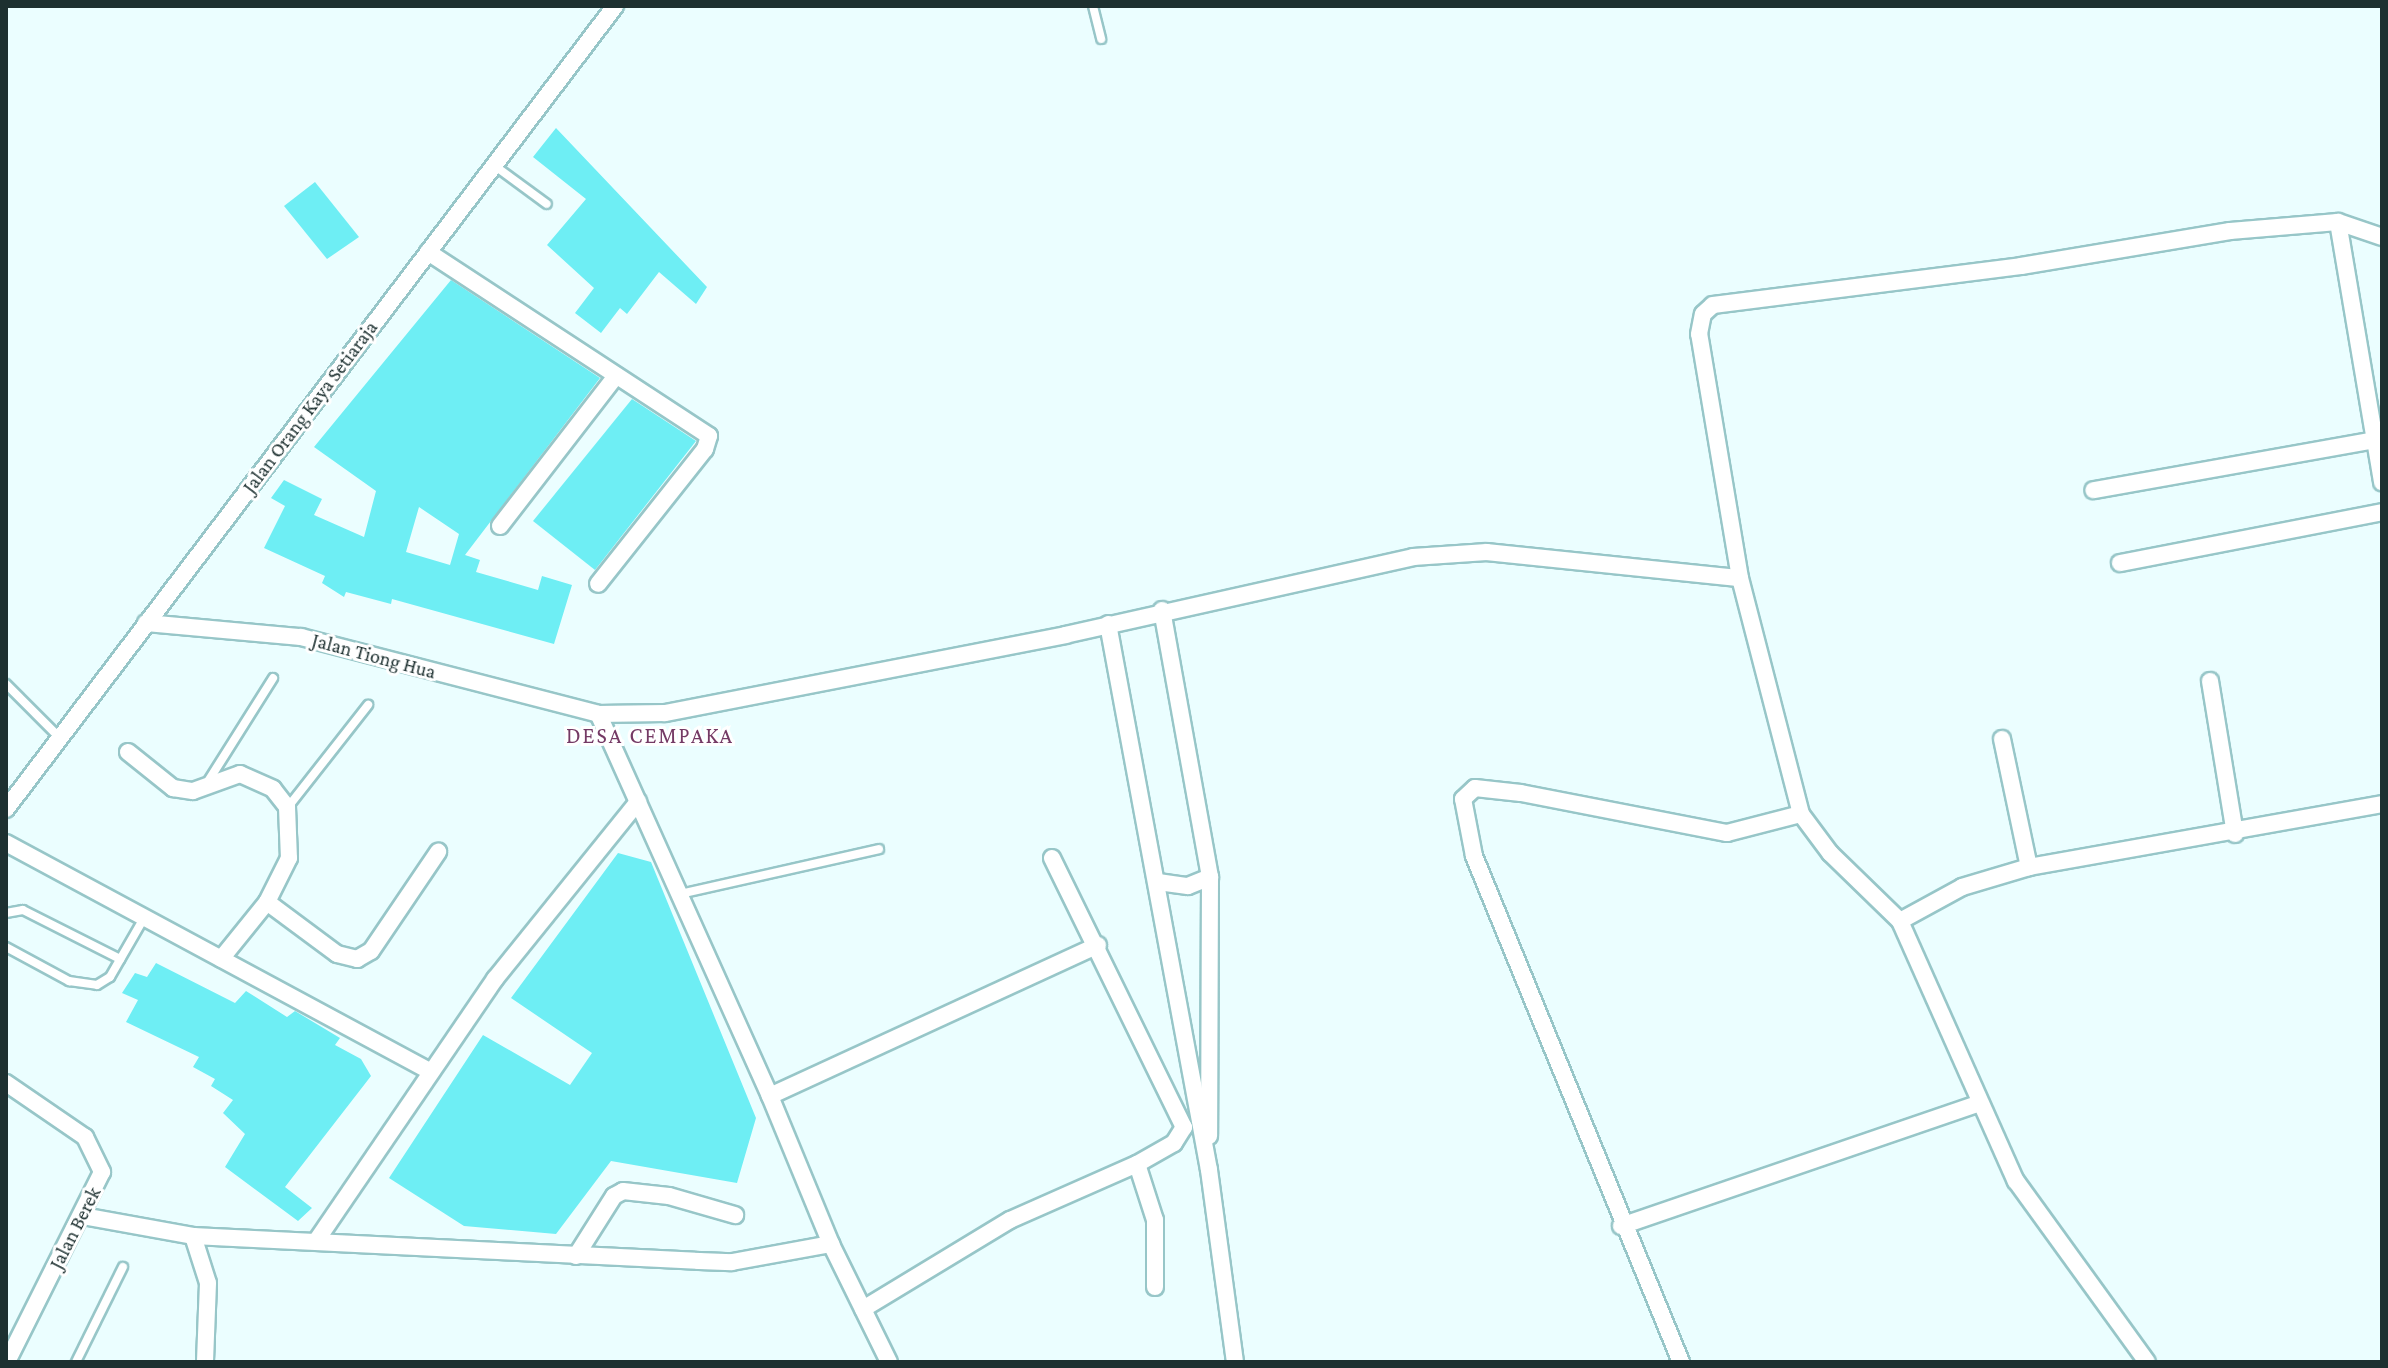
<!DOCTYPE html>
<style>
body{margin:0}
#map{position:relative;width:2388px;height:1368px;overflow:hidden;background:#ebfeff;font-family:"Crimson Pro",serif}
div>[style]{position:absolute}
.building>*{inset:0;background:#6eeef4}
.roads{filter:drop-shadow(2px 0 #97c6c8) drop-shadow(-2px 0 #97c6c8) drop-shadow(0 2px #97c6c8) drop-shadow(0 -2px #97c6c8)}
.service>*{height:8px;margin:-4px;padding:0 4px;transform-origin:4px;border-radius:4px;background:#fff}
.minor>*{height:16px;margin:-8px;padding:0 8px;transform-origin:8px;border-radius:8px;background:#fff}
span{translate:-50% -50%;white-space:nowrap;text-align:center;line-height:1.15;-webkit-text-stroke:6px #fff;paint-order:stroke}
.street-label{font-size:20px;color:#1d3030}
.neighbourhood-label{font-size:22px;color:#743a65;letter-spacing:2px}
.frame{position:absolute;inset:0;border:8px solid #1d3030;pointer-events:none}
</style>
<div id="map">
<div class="building">
<i style="clip-path:polygon(556px 128px,707px 287px,696px 304px,659px 272px,627px 314px,620px 308px,601px 333px,575px 313px,594px 288px,547px 245px,586px 199px,533px 157px)"></i>
<i style="clip-path:polygon(315px 182px,359px 237px,327px 259px,284px 206px)"></i>
<i style="clip-path:polygon(evenodd,451px 280px,600px 378px,465px 555px,480px 560px,476px 572px,538px 590px,542px 576px,572px 585px,554px 644px,392px 599px,391px 604px,346px 592px,344px 597px,322px 583px,325px 576px,264px 548px,285px 506px,271px 498px,284px 480px,322px 499px,314px 515px,364px 537px,376px 491px,314px 447px,451px 280px,419px 507px,459px 534px,450px 565px,406px 552px,419px 507px)"></i>
<i style="clip-path:polygon(632px 399px,696px 441px,595px 570px,533px 521px)"></i>
<i style="clip-path:polygon(618px 853px,651px 862px,756px 1118px,737px 1183px,611px 1161px,556px 1234px,464px 1226px,389px 1178px,483px 1035px,570px 1085px,592px 1053px,511px 998px)"></i>
<i style="clip-path:polygon(156px 963px,235px 1003px,246px 991px,287px 1017px,295px 1011px,340px 1038px,335px 1045px,361px 1059px,371px 1076px,285px 1187px,312px 1208px,298px 1221px,225px 1167px,245px 1134px,223px 1113px,233px 1100px,211px 1086px,215px 1079px,193px 1067px,199px 1057px,126px 1022px,138px 1000px,122px 993px,135px 973px,147px 977px)"></i>
</div>
<div class="roads">
<div class="service">
<i style="left:1093px;top:6px;width:34px;rotate:76deg"></i>
<i style="left:495px;top:166px;width:64px;rotate:36.2deg"></i>
<i style="left:6px;top:684px;width:76px;rotate:45deg"></i>
<i style="left:207px;top:783px;width:124px;rotate:-57.8deg"></i>
<i style="left:288px;top:807px;width:130px;rotate:-51.9deg"></i>
<i style="left:680px;top:894px;width:204px;rotate:-12.7deg"></i>
<i style="left:6px;top:913px;width:17px;rotate:-10deg"></i>
<i style="left:23px;top:910px;width:109px;rotate:26.8deg"></i>
<i style="left:6px;top:947px;width:72px;rotate:28.4deg"></i>
<i style="left:69px;top:981px;width:28px;rotate:8deg"></i>
<i style="left:97px;top:985px;width:15px;rotate:-32deg"></i>
<i style="left:110px;top:977px;width:68px;rotate:-60deg"></i>
<i style="left:76px;top:1362px;width:106px;rotate:-63.7deg"></i>
</div>
<div class="minor">
<i style="left:2338px;top:222px;width:46px;rotate:18.8deg"></i>
<i style="left:428px;top:252px;width:336px;rotate:33.2deg"></i>
<i style="left:709px;top:436px;width:14px;rotate:107deg"></i>
<i style="left:705px;top:449px;width:172px;rotate:128.4deg"></i>
<i style="left:2375px;top:440px;width:43px;rotate:80.5deg"></i>
<i style="left:500px;top:526px;width:190px;rotate:-52.3deg"></i>
<i style="left:2120px;top:563px;width:267px;rotate:-11deg"></i>
<i style="left:1740px;top:578px;width:247px;rotate:-99.5deg"></i>
<i style="left:1699px;top:334px;width:20px;rotate:-79deg"></i>
<i style="left:1703px;top:314px;width:13px;rotate:-42deg"></i>
<i style="left:1713px;top:305px;width:310px;rotate:-7.2deg"></i>
<i style="left:2021px;top:266px;width:212px;rotate:-9.5deg"></i>
<i style="left:2230px;top:231px;width:108px;rotate:-4.8deg"></i>
<i style="left:2338px;top:222px;width:221px;rotate:80.4deg"></i>
<i style="left:2375px;top:440px;width:286px;rotate:169.9deg"></i>
<i style="left:1162px;top:610px;width:271px;rotate:79.8deg"></i>
<i style="left:1210px;top:877px;width:259px;rotate:90.2deg"></i>
<i style="left:146px;top:623px;width:156px;rotate:5.2deg"></i>
<i style="left:301px;top:637px;width:307px;rotate:14.5deg"></i>
<i style="left:1108px;top:624px;width:555px;rotate:79.52deg"></i>
<i style="left:1209px;top:1170px;width:194px;rotate:82.3deg"></i>
<i style="left:2210px;top:681px;width:155px;rotate:80.7deg"></i>
<i style="left:2002px;top:739px;width:131px;rotate:78.1deg"></i>
<i style="left:128px;top:752px;width:58px;rotate:38.7deg"></i>
<i style="left:173px;top:788px;width:20px;rotate:9deg"></i>
<i style="left:193px;top:791px;width:50px;rotate:-19.9deg"></i>
<i style="left:240px;top:774px;width:36px;rotate:24deg"></i>
<i style="left:273px;top:789px;width:23px;rotate:52deg"></i>
<i style="left:287px;top:807px;width:51px;rotate:87.8deg"></i>
<i style="left:289px;top:858px;width:49px;rotate:116.6deg"></i>
<i style="left:267px;top:902px;width:73px;rotate:128.9deg"></i>
<i style="left:6px;top:809px;width:1008px;rotate:-52.82deg"></i>
<i style="left:6px;top:843px;width:481px;rotate:28.3deg"></i>
<i style="left:1052px;top:858px;width:300px;rotate:63.9deg"></i>
<i style="left:1184px;top:1127px;width:19px;rotate:122deg"></i>
<i style="left:1174px;top:1143px;width:43px;rotate:150.4deg"></i>
<i style="left:1158px;top:882px;width:30px;rotate:8deg"></i>
<i style="left:1188px;top:886px;width:24px;rotate:-22deg"></i>
<i style="left:267px;top:902px;width:87px;rotate:36.6deg"></i>
<i style="left:337px;top:954px;width:21px;rotate:14deg"></i>
<i style="left:357px;top:959px;width:16px;rotate:-30deg"></i>
<i style="left:371px;top:951px;width:120px;rotate:-55.9deg"></i>
<i style="left:1900px;top:921px;width:285px;rotate:66deg"></i>
<i style="left:2016px;top:1181px;width:223px;rotate:54.1deg"></i>
<i style="left:6px;top:1083px;width:96px;rotate:34.4deg"></i>
<i style="left:85px;top:1137px;width:39px;rotate:64deg"></i>
<i style="left:102px;top:1172px;width:212px;rotate:116.6deg"></i>
<i style="left:770px;top:1096px;width:361px;rotate:-24.7deg"></i>
<i style="left:83px;top:1216px;width:112px;rotate:10.3deg"></i>
<i style="left:193px;top:1236px;width:507px;rotate:2.83deg"></i>
<i style="left:699px;top:1261px;width:33px;rotate:2deg"></i>
<i style="left:732px;top:1262px;width:101px;rotate:-10.3deg"></i>
<i style="left:1621px;top:1226px;width:377px;rotate:-18.9deg"></i>
<i style="left:193px;top:1236px;width:49px;rotate:72.3deg"></i>
<i style="left:208px;top:1283px;width:79px;rotate:92.2deg"></i>
<i style="left:317px;top:1240px;width:316px;rotate:-55.7deg"></i>
<i style="left:495px;top:979px;width:228px;rotate:-51.1deg"></i>
<i style="left:576px;top:1256px;width:71px;rotate:-57.7deg"></i>
<i style="left:614px;top:1196px;width:10px;rotate:-29deg"></i>
<i style="left:623px;top:1191px;width:46px;rotate:6.2deg"></i>
<i style="left:669px;top:1196px;width:69px;rotate:16.1deg"></i>
<i style="left:863px;top:1309px;width:172px;rotate:-31.2deg"></i>
<i style="left:1010px;top:1220px;width:139px;rotate:-23.8deg"></i>
<i style="left:1137px;top:1164px;width:59px;rotate:72.2deg"></i>
<i style="left:1155px;top:1220px;width:67px;rotate:90deg"></i>
<i style="left:889px;top:1362px;width:131px;rotate:-116.2deg"></i>
<i style="left:831px;top:1244px;width:160px;rotate:-112.4deg"></i>
<i style="left:770px;top:1096px;width:419px;rotate:-114.2deg"></i>
<i style="left:598px;top:714px;width:67px;rotate:-0.9deg"></i>
<i style="left:665px;top:713px;width:408px;rotate:-11deg"></i>
<i style="left:1065px;top:635px;width:357px;rotate:-12.6deg"></i>
<i style="left:1413px;top:557px;width:74px;rotate:-3.9deg"></i>
<i style="left:1487px;top:552px;width:254px;rotate:5.9deg"></i>
<i style="left:1740px;top:578px;width:244px;rotate:75.5deg"></i>
<i style="left:1801px;top:814px;width:49px;rotate:53.4deg"></i>
<i style="left:1830px;top:853px;width:98px;rotate:44.2deg"></i>
<i style="left:1900px;top:921px;width:71px;rotate:-28.7deg"></i>
<i style="left:1962px;top:887px;width:70px;rotate:-16.6deg"></i>
<i style="left:2029px;top:867px;width:359px;rotate:-10.1deg"></i>
<i style="left:1681px;top:1362px;width:547px;rotate:-112.25deg"></i>
<i style="left:1474px;top:856px;width:58px;rotate:-100.9deg"></i>
<i style="left:1463px;top:799px;width:16px;rotate:-43deg"></i>
<i style="left:1475px;top:788px;width:46px;rotate:6.2deg"></i>
<i style="left:1521px;top:793px;width:210px;rotate:11deg"></i>
<i style="left:1727px;top:833px;width:76px;rotate:-14.4deg"></i>
</div>
</div>
<div class="street-label">
<span style="left:310px;top:407px;rotate:-53deg">Jalan Orang Kaya Setiaraja</span>
<span style="left:374px;top:656px;rotate:15deg">Jalan Tiong Hua</span>
<span style="left:75px;top:1228px;rotate:-63deg">Jalan Berek</span>
</div>
<div class="neighbourhood-label">
<span style="left:650px;top:736px">DESA CEMPAKA</span>
</div>
<div class="frame"></div>
</div>
